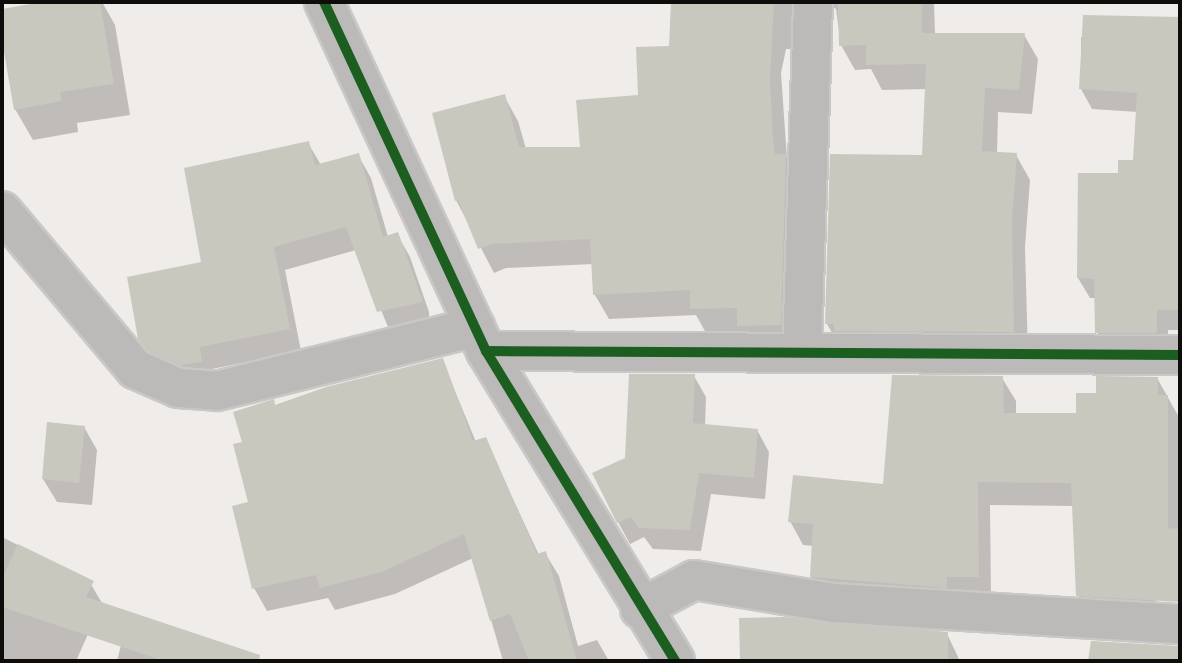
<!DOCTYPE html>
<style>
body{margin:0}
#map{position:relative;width:1182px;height:663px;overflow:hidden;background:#efece9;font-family:Karla,sans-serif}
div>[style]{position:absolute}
.shadow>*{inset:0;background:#0003}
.building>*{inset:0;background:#c9c8be}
.roads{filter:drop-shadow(2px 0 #cac8c6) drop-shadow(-2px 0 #cac8c6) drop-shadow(0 2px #cac8c6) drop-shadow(0 -2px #cac8c6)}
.minor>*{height:38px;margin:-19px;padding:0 19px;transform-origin:19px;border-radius:19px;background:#bbbab9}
.cycleway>*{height:10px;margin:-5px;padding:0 5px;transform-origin:5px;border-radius:5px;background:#1b5e20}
span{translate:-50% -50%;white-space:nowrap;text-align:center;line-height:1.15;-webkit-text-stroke:5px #fffbf5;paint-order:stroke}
.frame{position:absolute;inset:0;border:4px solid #0e0d0b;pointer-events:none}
</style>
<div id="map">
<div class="shadow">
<i style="clip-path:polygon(53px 2px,102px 2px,115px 25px,130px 115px,77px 123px,78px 132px,33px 140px,15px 109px,2px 11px)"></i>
<i style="clip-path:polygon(673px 2px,934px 2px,935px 35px,1024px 35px,1038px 59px,1032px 114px,998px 112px,997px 154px,1016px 155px,1030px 180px,1025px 247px,1028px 356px,841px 348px,827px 324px,923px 156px,927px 89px,882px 90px,871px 69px,855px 70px,841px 45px,836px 9px,829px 4px,804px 49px,786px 49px,781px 73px,787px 159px,800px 180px,794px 349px,753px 350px,743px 332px,706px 333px,696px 315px,609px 319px,595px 295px,593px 264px,506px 268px,494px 273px,456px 200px,504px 96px,518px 121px,526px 149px,581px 149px,640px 97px,671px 48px)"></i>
<i style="clip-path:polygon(1081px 37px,1180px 41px,1180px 330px,1168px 330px,1168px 353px,1109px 353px,1097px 332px,1096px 298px,1090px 298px,1078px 278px,1120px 175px,1135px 162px,1138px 112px,1092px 109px,1081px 89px)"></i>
<i style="clip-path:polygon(308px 143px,321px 165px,358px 155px,371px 178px,388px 237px,397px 234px,410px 257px,429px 312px,429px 325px,391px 334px,356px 250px,285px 270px,301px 351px,212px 369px,214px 384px,154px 362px,140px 338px)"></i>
<i style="clip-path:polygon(442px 360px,476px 442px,485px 439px,539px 555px,545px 553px,559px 576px,578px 646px,597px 640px,609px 661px,503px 661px,473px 558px,395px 594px,335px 610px,328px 598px,267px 611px,254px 588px,244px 443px,276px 407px)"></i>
<i style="clip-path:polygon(694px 376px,706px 397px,705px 426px,757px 430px,769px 452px,765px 499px,711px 494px,701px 551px,653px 549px,644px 537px,630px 544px,618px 522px,627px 459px)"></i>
<i style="clip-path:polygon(1002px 378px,1016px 401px,1016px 414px,1078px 414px,1098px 395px,1157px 378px,1180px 419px,1180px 584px,1155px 585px,1157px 623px,1091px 619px,1078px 595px,1074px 506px,990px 505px,991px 600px,825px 600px,811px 577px,814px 546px,803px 545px,790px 521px,884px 486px)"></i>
<i style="clip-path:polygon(84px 427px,97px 450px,92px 505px,57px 502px,43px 479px)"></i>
<i style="clip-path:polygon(2px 537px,89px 581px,102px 603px,76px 661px,2px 661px)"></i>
<i style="clip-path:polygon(129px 613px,216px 659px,215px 661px,117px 661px)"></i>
<i style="clip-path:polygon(741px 619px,947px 634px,960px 661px,741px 661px)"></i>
<i style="clip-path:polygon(1092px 642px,1180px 650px,1180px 661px,1090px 661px)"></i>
</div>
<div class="building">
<i style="clip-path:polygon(42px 2px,100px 2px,114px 84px,60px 92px,62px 101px,14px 110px,2px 40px,2px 9px)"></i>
<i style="clip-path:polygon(671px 2px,774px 2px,770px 80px,773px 140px,775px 154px,786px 154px,781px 325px,737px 326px,737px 308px,690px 309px,690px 290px,593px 295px,590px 239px,491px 244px,478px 249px,458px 200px,455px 201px,432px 113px,505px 94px,519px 147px,580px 147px,576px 100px,638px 95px,636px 47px,669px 46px)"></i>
<i style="clip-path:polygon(838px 2px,912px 2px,922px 5px,922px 33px,1025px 33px,1019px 90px,985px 88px,982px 151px,1017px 153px,1012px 221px,1014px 332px,834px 331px,834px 324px,825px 324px,830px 154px,922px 155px,926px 64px,866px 65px,866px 45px,839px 46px)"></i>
<i style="clip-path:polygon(1083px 15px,1180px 17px,1180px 310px,1157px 310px,1157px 333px,1095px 333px,1094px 279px,1077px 278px,1078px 173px,1118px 173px,1118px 160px,1133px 160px,1137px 93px,1079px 89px)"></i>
<i style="clip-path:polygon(309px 141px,315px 165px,359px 153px,383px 237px,398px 232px,423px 302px,377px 312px,346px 227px,274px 247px,290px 329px,200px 347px,202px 362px,181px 365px,148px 351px,138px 339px,127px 277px,201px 262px,184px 168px)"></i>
<i style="clip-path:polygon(443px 358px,473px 441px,486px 437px,537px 554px,546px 551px,577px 661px,529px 661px,510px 614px,490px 621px,464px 534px,382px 572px,320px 588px,316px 575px,252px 589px,232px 506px,248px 502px,233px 444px,242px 442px,233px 412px,274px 399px,275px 405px,326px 387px)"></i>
<i style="clip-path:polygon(629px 374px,695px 374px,693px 423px,758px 429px,754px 478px,699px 473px,690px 530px,639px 528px,631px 517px,617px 523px,592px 473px,625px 458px)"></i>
<i style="clip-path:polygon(892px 375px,1003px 376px,1004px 413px,1076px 413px,1076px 393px,1096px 393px,1096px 376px,1158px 377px,1158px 395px,1168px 395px,1168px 528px,1180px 529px,1180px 602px,1076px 596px,1071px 483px,978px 482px,979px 577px,947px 577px,947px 588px,810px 577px,813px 524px,788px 522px,793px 475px,883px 484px)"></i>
<i style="clip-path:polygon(47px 422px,85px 426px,79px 483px,42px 479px)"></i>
<i style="clip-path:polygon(18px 544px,94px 581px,86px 597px,260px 655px,259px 661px,164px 661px,2px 607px,2px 578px)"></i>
<i style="clip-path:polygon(784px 617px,948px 632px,948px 661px,740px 661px,739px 618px)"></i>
<i style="clip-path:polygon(1091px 641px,1180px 646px,1180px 661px,1088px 661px)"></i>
</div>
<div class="roads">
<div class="minor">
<i style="left:324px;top:2px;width:385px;rotate:65.1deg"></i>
<i style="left:486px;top:351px;width:363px;rotate:58.6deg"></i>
<i style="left:2px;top:211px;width:207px;rotate:49.9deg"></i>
<i style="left:135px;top:369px;width:47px;rotate:23.8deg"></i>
<i style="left:178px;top:388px;width:39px;rotate:4deg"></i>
<i style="left:217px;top:391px;width:266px;rotate:-13.9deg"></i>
<i style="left:486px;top:351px;width:694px;rotate:0.33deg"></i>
<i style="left:802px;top:353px;width:351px;rotate:-88.2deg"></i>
<i style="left:640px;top:609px;width:61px;rotate:-28.2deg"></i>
<i style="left:694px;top:580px;width:141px;rotate:9.4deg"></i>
<i style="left:833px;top:603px;width:348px;rotate:3.5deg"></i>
</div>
</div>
<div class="cycleway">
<i style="left:324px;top:2px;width:385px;rotate:65.1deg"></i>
<i style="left:486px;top:351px;width:363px;rotate:58.6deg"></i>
<i style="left:486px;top:351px;width:694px;rotate:0.33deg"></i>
</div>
<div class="frame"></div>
</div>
